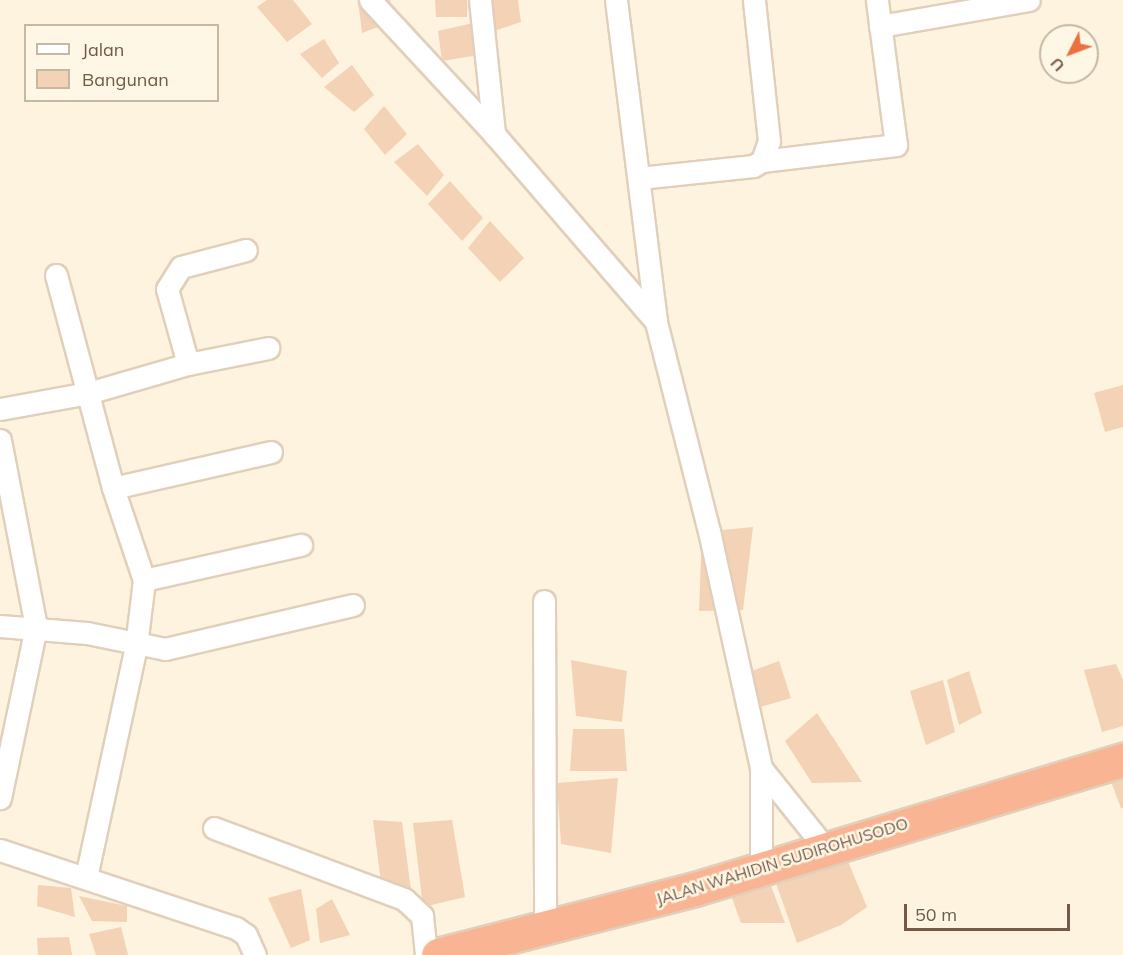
<!DOCTYPE html>
<style>
body{margin:0}
#map{position:relative;width:1123px;height:955px;overflow:hidden;background:#fdf3df;font-family:Mulish,sans-serif}
div>[style]{position:absolute}
.building>*{inset:0;background:#f3d2b5}
.roads{filter:drop-shadow(2px 0 #e1cfbb) drop-shadow(-2px 0 #e1cfbb) drop-shadow(0 2px #e1cfbb) drop-shadow(0 -2px #e1cfbb)}
.street>*{height:21px;margin:-10.5px;padding:0 10.5px;transform-origin:10.5px;border-radius:10.5px;background:#fff}
.highway>*{height:33px;margin:-16.5px;padding:0 16.5px;transform-origin:16.5px;border-radius:16.5px;background:#f9b593}
span{translate:-50% -50%;white-space:nowrap;text-align:center;line-height:1.15;-webkit-text-stroke:5px #fff7e5;paint-order:stroke}
.street-label{font-size:16px;color:#735946}
.legend{position:absolute;left:24px;top:24px;width:195px;height:78px;box-sizing:border-box;background:#fff7e5;border:2px solid #c7b8a5;margin:0;padding:8px 10px;list-style:none;font-size:18px;color:#735946}
.legend li{display:flex;align-items:center;gap:12px;height:30px}
.legend b{width:30px;border:2px solid #c7b8a5}
.north{position:absolute;left:1039px;top:24px;width:60px;height:60px;box-sizing:border-box;background:#fff7e5;border:2px solid #c7b8a5;border-radius:50%;rotate:228deg;font-size:16px;font-weight:700;line-height:24px;text-align:center;color:#735946}
.north::after{content:'';display:block;margin:auto;width:21px;height:27px;background:#eb713f;clip-path:polygon(50% 0,100% 100%,50% 72%,0 100%)}
.scale{position:absolute;left:904px;top:904px;width:166px;height:27px;box-sizing:border-box;border:3px solid #735946;border-top:0;padding-left:8px;font-size:18px;line-height:21px;white-space:nowrap;color:#735946;-webkit-text-stroke:4px #fff7e5;paint-order:stroke}
</style>
<div id="map">
<div class="building">
<i style="clip-path:polygon(267px 0,293px 0,312px 24px,287px 42px,257px 7px)"></i>
<i style="clip-path:polygon(358px 0,390px 0,394px 21px,362px 33px)"></i>
<i style="clip-path:polygon(435px 0,467px 0,467px 17px,436px 17px)"></i>
<i style="clip-path:polygon(487px 0,518px 0,521px 22px,494px 31px)"></i>
<i style="clip-path:polygon(473px 23px,479px 55px,442px 61px,438px 31px)"></i>
<i style="clip-path:polygon(324px 39px,339px 63px,322px 78px,300px 54px)"></i>
<i style="clip-path:polygon(352px 65px,374px 95px,354px 112px,324px 87px)"></i>
<i style="clip-path:polygon(384px 106px,407px 134px,385px 155px,364px 129px)"></i>
<i style="clip-path:polygon(418px 144px,444px 175px,427px 196px,394px 162px)"></i>
<i style="clip-path:polygon(450px 181px,483px 218px,462px 241px,428px 204px)"></i>
<i style="clip-path:polygon(490px 221px,524px 258px,500px 282px,468px 248px)"></i>
<i style="clip-path:polygon(1123px 385px,1123px 427px,1105px 432px,1094px 393px)"></i>
<i style="clip-path:polygon(753px 527px,743px 610px,699px 611px,702px 532px)"></i>
<i style="clip-path:polygon(571px 660px,627px 671px,622px 722px,576px 716px)"></i>
<i style="clip-path:polygon(779px 661px,791px 698px,750px 710px,743px 674px)"></i>
<i style="clip-path:polygon(1116px 664px,1123px 680px,1123px 726px,1102px 732px,1084px 670px)"></i>
<i style="clip-path:polygon(969px 671px,982px 713px,959px 725px,947px 680px)"></i>
<i style="clip-path:polygon(943px 680px,955px 732px,926px 745px,910px 691px)"></i>
<i style="clip-path:polygon(817px 713px,862px 782px,812px 783px,785px 741px)"></i>
<i style="clip-path:polygon(573px 729px,624px 729px,627px 771px,570px 771px)"></i>
<i style="clip-path:polygon(1123px 765px,1123px 808px,1121px 808px,1107px 771px)"></i>
<i style="clip-path:polygon(618px 778px,611px 853px,561px 844px,557px 783px)"></i>
<i style="clip-path:polygon(373px 820px,402px 822px,411px 890px,382px 890px)"></i>
<i style="clip-path:polygon(452px 820px,465px 897px,423px 907px,413px 823px)"></i>
<i style="clip-path:polygon(842px 847px,867px 907px,841px 925px,797px 943px,771px 869px)"></i>
<i style="clip-path:polygon(764px 867px,785px 923px,741px 923px,728px 887px)"></i>
<i style="clip-path:polygon(38px 885px,71px 888px,75px 917px,37px 906px)"></i>
<i style="clip-path:polygon(301px 889px,310px 940px,291px 948px,268px 898px)"></i>
<i style="clip-path:polygon(79px 896px,127px 906px,127px 922px,92px 921px)"></i>
<i style="clip-path:polygon(332px 899px,350px 935px,320px 943px,316px 909px)"></i>
<i style="clip-path:polygon(121px 927px,128px 955px,96px 955px,89px 934px)"></i>
<i style="clip-path:polygon(69px 937px,72px 955px,38px 955px,37px 938px)"></i>
</div>
<div class="roads">
<div class="street">
<i style="left:370px;top:0;width:183px;rotate:47.2deg"></i>
<i style="left:494px;top:134px;width:248px;rotate:49.2deg"></i>
<i style="left:480px;top:0;width:135px;rotate:84deg"></i>
<i style="left:616px;top:0;width:324px;rotate:82.9deg"></i>
<i style="left:656px;top:322px;width:216px;rotate:75.8deg"></i>
<i style="left:709px;top:531px;width:243px;rotate:77.6deg"></i>
<i style="left:761px;top:768px;width:99px;rotate:90deg"></i>
<i style="left:880px;top:26px;width:151px;rotate:-9.9deg"></i>
<i style="left:762px;top:161px;width:135px;rotate:-6.8deg"></i>
<i style="left:896px;top:145px;width:146px;rotate:-97.5deg"></i>
<i style="left:639px;top:178px;width:115px;rotate:-6deg"></i>
<i style="left:753px;top:166px;width:10px;rotate:-29deg"></i>
<i style="left:762px;top:161px;width:21px;rotate:-71deg"></i>
<i style="left:769px;top:141px;width:142px;rotate:-96.1deg"></i>
<i style="left:56px;top:275px;width:220px;rotate:75deg"></i>
<i style="left:113px;top:488px;width:97px;rotate:71.4deg"></i>
<i style="left:144px;top:580px;width:66px;rotate:96.9deg"></i>
<i style="left:136px;top:646px;width:237px;rotate:102.2deg"></i>
<i style="left:188px;top:364px;width:78px;rotate:-105.6deg"></i>
<i style="left:167px;top:289px;width:26px;rotate:-58deg"></i>
<i style="left:181px;top:267px;width:67px;rotate:-14.7deg"></i>
<i style="left:0;top:409px;width:89px;rotate:-10.3deg"></i>
<i style="left:88px;top:393px;width:104px;rotate:-16.2deg"></i>
<i style="left:188px;top:364px;width:82px;rotate:-11.3deg"></i>
<i style="left:0;top:440px;width:190px;rotate:79.1deg"></i>
<i style="left:36px;top:627px;width:175px;rotate:101.9deg"></i>
<i style="left:113px;top:488px;width:162px;rotate:-12.8deg"></i>
<i style="left:144px;top:580px;width:161px;rotate:-12.6deg"></i>
<i style="left:544px;top:601px;width:324px;rotate:89.8deg"></i>
<i style="left:0;top:626px;width:87px;rotate:4.6deg"></i>
<i style="left:87px;top:633px;width:80px;rotate:11.6deg"></i>
<i style="left:165px;top:649px;width:193px;rotate:-13.2deg"></i>
<i style="left:761px;top:768px;width:102px;rotate:51.3deg"></i>
<i style="left:214px;top:828px;width:203px;rotate:20.5deg"></i>
<i style="left:404px;top:899px;width:25px;rotate:43deg"></i>
<i style="left:422px;top:916px;width:39px;rotate:84deg"></i>
<i style="left:0;top:850px;width:249px;rotate:18.3deg"></i>
<i style="left:236px;top:928px;width:12px;rotate:35deg"></i>
<i style="left:246px;top:935px;width:22px;rotate:66deg"></i>
</div>
<div class="highway">
<i style="left:438px;top:955px;width:265px;rotate:-14.4deg"></i>
<i style="left:695px;top:889px;width:447px;rotate:-16.8deg"></i>
</div>
</div>
<div class="street-label">
<span style="left:782px;top:861px;rotate:-17deg">JALAN WAHIDIN SUDIROHUSODO</span>
</div>
<ul class="legend">
<li><b style="height:8px;background:#fff"></b>Jalan</li>
<li><b style="height:16px;background:#f3d2b5"></b>Bangunan</li>
</ul>
<div class="north">U</div>
<div class="scale">50 m</div>
</div>
